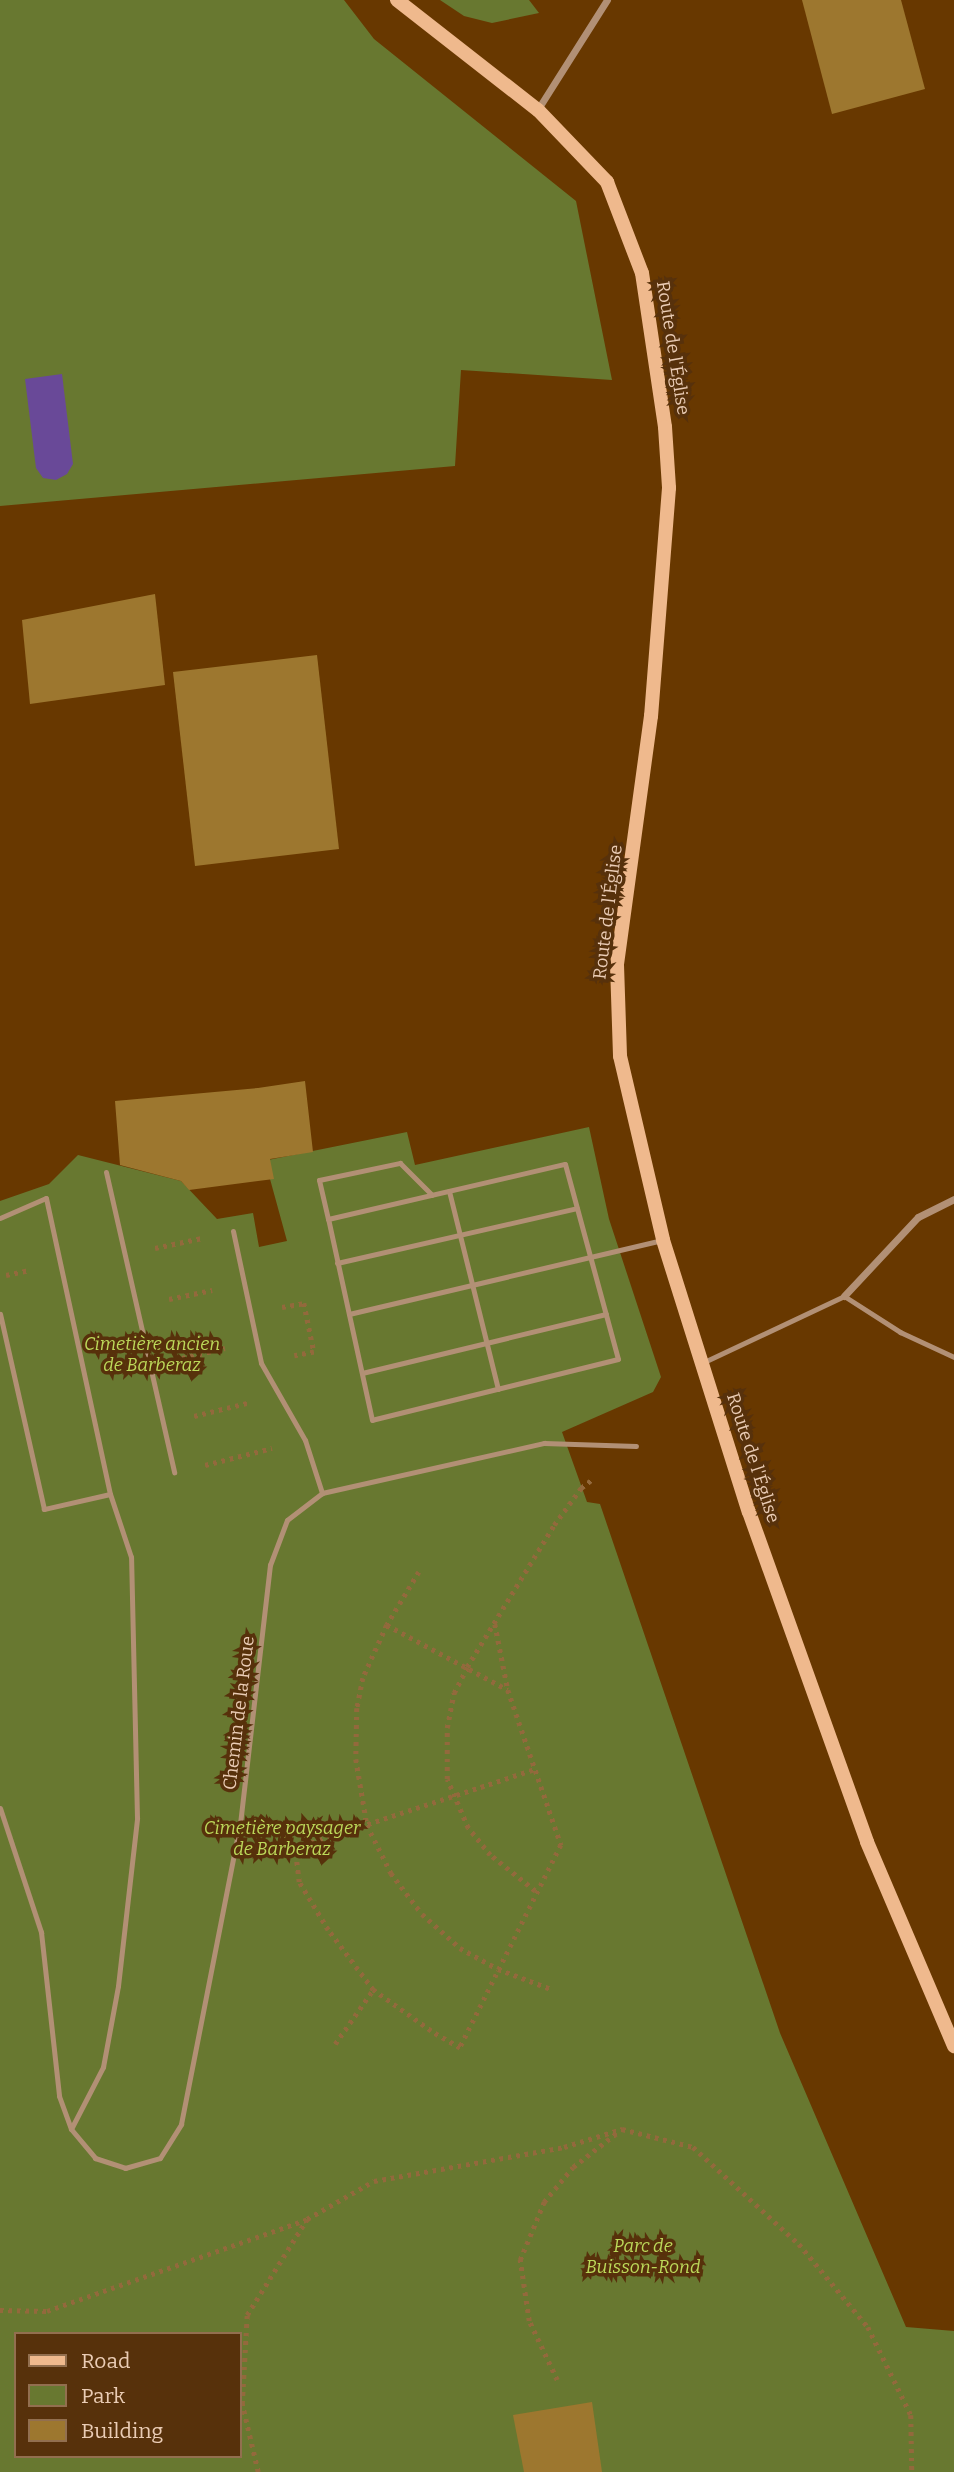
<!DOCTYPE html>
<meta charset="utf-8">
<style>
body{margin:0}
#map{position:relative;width:954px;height:2472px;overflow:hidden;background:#683800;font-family:Bitter,serif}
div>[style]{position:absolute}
.green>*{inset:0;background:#687830}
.water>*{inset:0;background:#694998}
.building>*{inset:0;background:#9d772f}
.path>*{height:4.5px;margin-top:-2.25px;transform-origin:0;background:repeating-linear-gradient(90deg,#93693c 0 3.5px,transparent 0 8.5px)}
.lane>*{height:5px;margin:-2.5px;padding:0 2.5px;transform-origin:2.5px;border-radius:2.5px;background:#b29075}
.street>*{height:7px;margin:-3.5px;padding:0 3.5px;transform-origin:3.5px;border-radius:3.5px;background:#b29075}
.secondary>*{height:14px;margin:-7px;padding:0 7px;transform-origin:7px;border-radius:7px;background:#efb98d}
span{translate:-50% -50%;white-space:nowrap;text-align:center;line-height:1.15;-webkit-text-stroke:7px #57310b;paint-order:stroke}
.street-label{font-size:18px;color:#eaccb5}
.park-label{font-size:18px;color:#bcd95a;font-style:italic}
.legend{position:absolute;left:14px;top:2332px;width:228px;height:126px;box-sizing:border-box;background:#57310b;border:2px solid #926f4f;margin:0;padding:9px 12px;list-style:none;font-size:21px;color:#eaccb5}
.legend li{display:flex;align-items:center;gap:14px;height:35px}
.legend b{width:35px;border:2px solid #926f4f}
</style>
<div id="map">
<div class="green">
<i style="clip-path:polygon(0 0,344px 0,374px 39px,576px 201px,612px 380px,461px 370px,455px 466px,0 506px)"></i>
<i style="clip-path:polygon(440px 0,529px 0,539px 13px,492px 23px,464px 16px)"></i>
<i style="clip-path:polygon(evenodd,589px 1127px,609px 1219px,661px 1377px,653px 1392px,562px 1432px,587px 1502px,600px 1504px,780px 2033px,906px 2327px,954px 2331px,954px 2472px,0 2472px,0 1201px,49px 1184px,78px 1155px,181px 1181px,217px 1219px,253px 1213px,259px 1247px,287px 1241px,270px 1179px,268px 1160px,407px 1132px,415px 1165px,589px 1127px,16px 2334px,240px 2334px,240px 2456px,16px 2456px,16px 2334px)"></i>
</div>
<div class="water">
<i style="clip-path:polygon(62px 374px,73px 464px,67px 474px,56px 480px,43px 478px,36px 468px,25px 379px)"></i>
</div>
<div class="building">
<i style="clip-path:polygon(802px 0,901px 0,925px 89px,832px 114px)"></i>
<i style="clip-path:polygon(155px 594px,165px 685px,30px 704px,22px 620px)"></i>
<i style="clip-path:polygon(317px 655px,339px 849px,195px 866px,173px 672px)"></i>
<i style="clip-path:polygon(305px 1081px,313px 1152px,270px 1159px,274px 1179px,189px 1190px,181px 1181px,120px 1165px,115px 1101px,258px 1088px)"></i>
<i style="clip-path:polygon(592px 2402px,602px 2472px,524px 2472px,513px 2415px)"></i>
</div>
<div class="path">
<i style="left:155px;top:1248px;width:48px;rotate:-12deg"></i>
<i style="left:6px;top:1275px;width:24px;rotate:-12deg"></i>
<i style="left:169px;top:1299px;width:44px;rotate:-11.8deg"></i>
<i style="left:282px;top:1307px;width:22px;rotate:-10deg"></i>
<i style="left:304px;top:1303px;width:50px;rotate:78.5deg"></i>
<i style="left:314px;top:1352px;width:20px;rotate:169deg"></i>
<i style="left:182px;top:1358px;width:44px;rotate:-13.1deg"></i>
<i style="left:194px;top:1416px;width:55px;rotate:-13.8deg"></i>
<i style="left:205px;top:1465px;width:69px;rotate:-14.2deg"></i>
<i style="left:419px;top:1572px;width:62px;rotate:121.1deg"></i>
<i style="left:387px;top:1625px;width:58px;rotate:114.4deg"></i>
<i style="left:363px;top:1678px;width:31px;rotate:101deg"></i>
<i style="left:357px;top:1708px;width:51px;rotate:91.1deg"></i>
<i style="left:356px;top:1759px;width:67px;rotate:80.5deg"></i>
<i style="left:367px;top:1825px;width:54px;rotate:63.4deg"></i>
<i style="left:391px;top:1873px;width:51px;rotate:52.9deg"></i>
<i style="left:422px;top:1914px;width:51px;rotate:41.8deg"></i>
<i style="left:460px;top:1948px;width:43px;rotate:28.9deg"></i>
<i style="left:498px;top:1969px;width:57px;rotate:20.7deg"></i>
<i style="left:495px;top:1624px;width:67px;rotate:78.9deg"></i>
<i style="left:387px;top:1625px;width:137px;rotate:28.2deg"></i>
<i style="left:508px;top:1690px;width:164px;rotate:71.1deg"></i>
<i style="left:561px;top:1845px;width:227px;rotate:116.5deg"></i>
<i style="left:460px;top:2048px;width:34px;rotate:-150deg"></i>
<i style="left:431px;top:2031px;width:71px;rotate:-144.7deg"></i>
<i style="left:373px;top:1990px;width:75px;rotate:-126.9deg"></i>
<i style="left:328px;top:1930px;width:56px;rotate:-121.1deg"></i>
<i style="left:299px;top:1882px;width:34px;rotate:-97deg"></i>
<i style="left:295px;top:1848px;width:253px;rotate:-18.2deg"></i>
<i style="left:535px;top:1891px;width:58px;rotate:-141.3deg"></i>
<i style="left:490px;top:1855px;width:35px;rotate:-129deg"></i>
<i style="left:468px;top:1828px;width:53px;rotate:-113.2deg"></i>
<i style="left:447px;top:1779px;width:51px;rotate:-90deg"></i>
<i style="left:447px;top:1728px;width:36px;rotate:-79deg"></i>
<i style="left:454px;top:1693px;width:29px;rotate:-63deg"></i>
<i style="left:467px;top:1667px;width:167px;rotate:-58.5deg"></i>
<i style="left:554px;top:1525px;width:46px;rotate:-53.9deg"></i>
<i style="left:581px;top:1488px;width:16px;rotate:-38deg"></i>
<i style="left:335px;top:2044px;width:66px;rotate:-54.9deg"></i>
<i style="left:0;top:2310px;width:47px;rotate:1.2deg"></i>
<i style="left:47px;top:2311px;width:275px;rotate:-19.4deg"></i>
<i style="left:557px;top:2380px;width:65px;rotate:-115.4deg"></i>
<i style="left:529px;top:2321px;width:62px;rotate:-98.4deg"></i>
<i style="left:520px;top:2260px;width:63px;rotate:-67.5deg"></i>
<i style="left:544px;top:2202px;width:45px;rotate:-50.4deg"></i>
<i style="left:573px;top:2167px;width:57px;rotate:-37.9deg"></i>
<i style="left:258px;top:2472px;width:70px;rotate:-103.2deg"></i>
<i style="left:242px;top:2404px;width:89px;rotate:-86.8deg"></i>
<i style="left:247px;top:2315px;width:113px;rotate:-58deg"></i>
<i style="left:307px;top:2219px;width:77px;rotate:-29.6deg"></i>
<i style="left:374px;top:2181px;width:193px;rotate:-10.1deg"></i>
<i style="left:564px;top:2147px;width:61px;rotate:-17.2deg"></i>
<i style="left:622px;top:2129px;width:73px;rotate:14.2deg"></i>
<i style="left:693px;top:2147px;width:144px;rotate:42.5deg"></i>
<i style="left:799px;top:2244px;width:108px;rotate:50.3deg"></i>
<i style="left:868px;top:2327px;width:98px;rotate:64deg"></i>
<i style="left:911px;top:2415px;width:57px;rotate:89deg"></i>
</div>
<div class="lane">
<i style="left:565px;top:1164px;width:202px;rotate:74.8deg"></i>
<i style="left:618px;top:1359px;width:253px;rotate:166.1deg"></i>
<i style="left:372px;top:1420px;width:206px;rotate:-102.3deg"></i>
<i style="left:328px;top:1219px;width:243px;rotate:-13.1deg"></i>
<i style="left:106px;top:1172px;width:308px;rotate:77.2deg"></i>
<i style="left:449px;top:1191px;width:204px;rotate:76.1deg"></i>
<i style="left:0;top:1218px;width:50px;rotate:-23.5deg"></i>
<i style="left:46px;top:1198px;width:303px;rotate:77.8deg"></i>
<i style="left:110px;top:1494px;width:68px;rotate:167.2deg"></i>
<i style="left:44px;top:1509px;width:200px;rotate:-102.7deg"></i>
<i style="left:328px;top:1219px;width:40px;rotate:-103deg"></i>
<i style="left:319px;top:1180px;width:83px;rotate:-11.9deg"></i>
<i style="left:400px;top:1163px;width:45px;rotate:45deg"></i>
<i style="left:233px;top:1231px;width:135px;rotate:78deg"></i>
<i style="left:261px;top:1363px;width:89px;rotate:60.3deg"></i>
<i style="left:305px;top:1440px;width:56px;rotate:72.2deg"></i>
<i style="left:337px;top:1263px;width:246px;rotate:-12.9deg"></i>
<i style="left:349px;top:1314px;width:323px;rotate:-13.3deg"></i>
<i style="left:704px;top:1362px;width:155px;rotate:-25.2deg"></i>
<i style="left:844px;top:1296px;width:67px;rotate:32.7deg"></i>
<i style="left:900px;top:1332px;width:60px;rotate:24.8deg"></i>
<i style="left:362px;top:1373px;width:251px;rotate:-13.6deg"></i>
<i style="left:0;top:1808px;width:131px;rotate:71.7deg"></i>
<i style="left:41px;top:1932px;width:165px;rotate:83.7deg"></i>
<i style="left:59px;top:2096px;width:35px;rotate:70deg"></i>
<i style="left:71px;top:2129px;width:38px;rotate:50deg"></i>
<i style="left:95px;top:2158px;width:32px;rotate:18deg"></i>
<i style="left:125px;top:2168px;width:36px;rotate:-16deg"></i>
<i style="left:160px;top:2158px;width:40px;rotate:-58deg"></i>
<i style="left:181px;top:2124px;width:306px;rotate:-78.9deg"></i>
<i style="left:240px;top:1824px;width:261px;rotate:-83.4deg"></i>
<i style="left:270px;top:1565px;width:48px;rotate:-69.3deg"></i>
<i style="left:287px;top:1520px;width:44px;rotate:-37.6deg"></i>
<i style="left:322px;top:1493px;width:228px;rotate:-12.7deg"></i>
<i style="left:544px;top:1443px;width:92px;rotate:1.9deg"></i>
<i style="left:71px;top:2129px;width:70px;rotate:-62.7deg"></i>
<i style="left:103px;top:2067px;width:82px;rotate:-79.5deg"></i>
<i style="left:118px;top:1986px;width:169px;rotate:-83.5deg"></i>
<i style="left:137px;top:1818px;width:261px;rotate:-91.3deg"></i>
<i style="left:131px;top:1557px;width:66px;rotate:-108.4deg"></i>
</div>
<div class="street">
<i style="left:538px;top:109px;width:129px;rotate:-57.7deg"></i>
<i style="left:844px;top:1296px;width:108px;rotate:-46.9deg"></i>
<i style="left:918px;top:1217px;width:40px;rotate:-26.6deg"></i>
</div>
<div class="secondary">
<i style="left:397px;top:0;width:179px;rotate:38deg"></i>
<i style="left:538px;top:110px;width:100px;rotate:46.2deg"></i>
<i style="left:607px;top:182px;width:97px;rotate:69deg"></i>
<i style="left:642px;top:273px;width:156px;rotate:81.5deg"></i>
<i style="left:665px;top:427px;width:61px;rotate:86.2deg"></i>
<i style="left:669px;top:488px;width:229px;rotate:94.5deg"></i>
<i style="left:651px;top:716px;width:251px;rotate:97.8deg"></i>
<i style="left:617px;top:965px;width:91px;rotate:88.1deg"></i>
<i style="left:620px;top:1056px;width:189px;rotate:76.8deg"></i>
<i style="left:663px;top:1240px;width:285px;rotate:72.5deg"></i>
<i style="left:749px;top:1512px;width:350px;rotate:70.3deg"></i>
<i style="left:867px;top:1842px;width:222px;rotate:66.9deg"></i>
</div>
<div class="street-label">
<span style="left:673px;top:348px;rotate:81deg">Route de l'Église</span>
<span style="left:608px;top:912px;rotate:-83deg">Route de l'Église</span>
<span style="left:753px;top:1458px;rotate:72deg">Route de l'Église</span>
<span style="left:239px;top:1713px;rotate:-83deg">Chemin de la Roue</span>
</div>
<div class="park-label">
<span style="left:152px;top:1355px">Cimetière ancien<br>de Barberaz</span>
<span style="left:282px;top:1839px">Cimetière paysager<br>de Barberaz</span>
<span style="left:643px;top:2257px">Parc de<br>Buisson-Rond</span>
</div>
<ul class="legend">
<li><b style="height:9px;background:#efb98d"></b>Road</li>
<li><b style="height:19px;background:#687830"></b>Park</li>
<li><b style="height:19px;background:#9d772f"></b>Building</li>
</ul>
</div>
